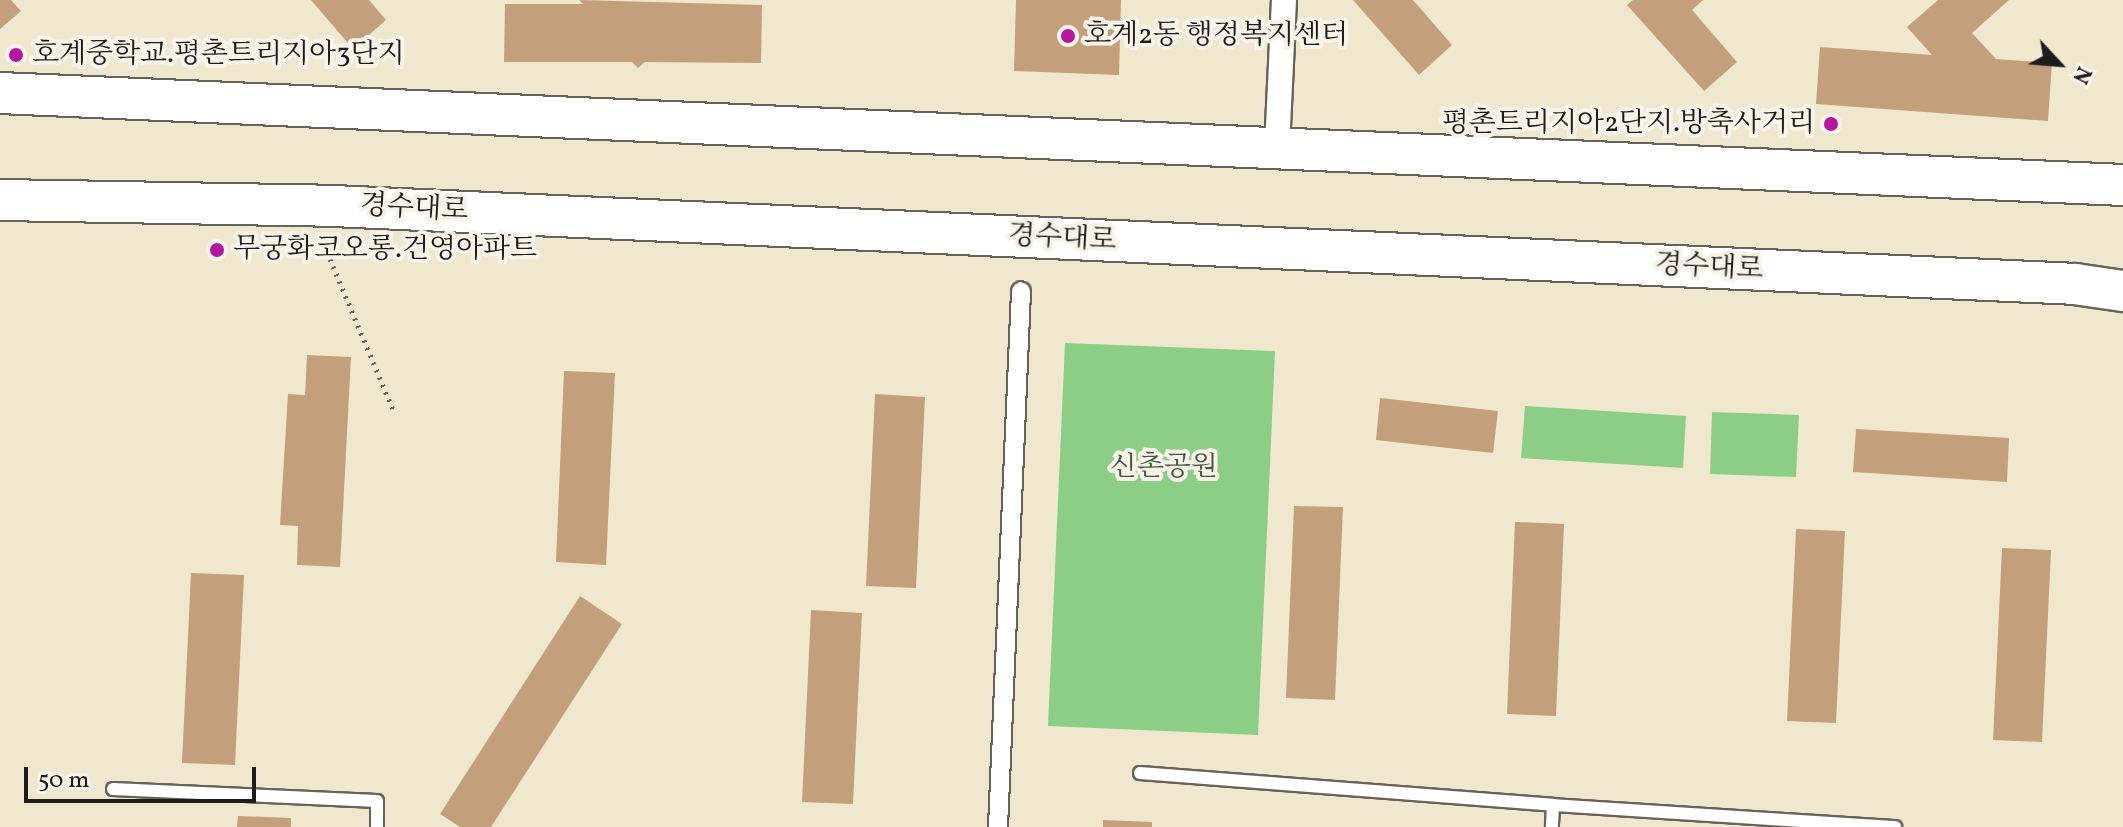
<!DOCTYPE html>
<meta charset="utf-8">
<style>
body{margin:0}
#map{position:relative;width:2123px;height:827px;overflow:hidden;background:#efe8ce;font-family:Vollkorn,"Noto Serif KR",serif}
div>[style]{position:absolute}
.green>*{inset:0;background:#8cce86}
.building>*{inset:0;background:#c49f7b}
.path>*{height:5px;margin-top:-2.5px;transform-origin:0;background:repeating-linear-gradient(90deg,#66635a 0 2px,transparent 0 8px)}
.roads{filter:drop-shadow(2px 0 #66635a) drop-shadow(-2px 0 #66635a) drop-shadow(0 2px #66635a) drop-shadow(0 -2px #66635a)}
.service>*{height:12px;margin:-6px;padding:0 6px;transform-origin:6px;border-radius:6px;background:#fff}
.pedestrian>*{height:18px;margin:-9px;padding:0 9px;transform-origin:9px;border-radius:9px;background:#fff}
.minor>*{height:24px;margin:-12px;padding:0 12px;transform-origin:12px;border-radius:12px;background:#fff}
.primary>*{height:40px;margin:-20px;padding:0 20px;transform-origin:20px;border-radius:20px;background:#fff}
.dots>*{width:22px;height:22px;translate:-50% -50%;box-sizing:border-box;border:4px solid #f7f3e8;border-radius:50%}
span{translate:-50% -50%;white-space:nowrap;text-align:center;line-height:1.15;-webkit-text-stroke:8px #f7f3e8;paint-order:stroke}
.poi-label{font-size:28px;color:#1c1c1c}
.left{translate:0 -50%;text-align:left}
.right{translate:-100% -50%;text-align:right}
.street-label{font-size:28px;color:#1c1c1c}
.park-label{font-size:28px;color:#435a41}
.north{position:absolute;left:2019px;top:24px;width:80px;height:80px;-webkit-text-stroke:6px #f7f3e8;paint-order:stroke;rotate:116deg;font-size:22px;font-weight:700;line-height:32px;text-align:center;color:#1c1c1c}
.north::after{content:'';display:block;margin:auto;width:28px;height:36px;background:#1c1c1c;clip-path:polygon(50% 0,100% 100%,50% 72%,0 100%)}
.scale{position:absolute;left:24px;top:767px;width:232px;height:36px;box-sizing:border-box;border:4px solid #1c1c1c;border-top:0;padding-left:10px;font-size:24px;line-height:28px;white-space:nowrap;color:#1c1c1c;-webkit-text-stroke:6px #f7f3e8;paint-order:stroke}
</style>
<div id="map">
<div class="green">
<i style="clip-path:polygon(1065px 343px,1275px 351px,1258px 735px,1048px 726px)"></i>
<i style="clip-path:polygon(1525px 406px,1686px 416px,1683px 468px,1521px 458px)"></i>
<i style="clip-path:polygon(1712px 412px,1799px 415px,1796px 477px,1710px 474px)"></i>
</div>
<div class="building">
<i style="clip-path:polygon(0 0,11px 0,21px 11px,0 29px)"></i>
<i style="clip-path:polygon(311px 0,369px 0,386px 20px,353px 49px)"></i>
<i style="clip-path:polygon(579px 0,762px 5px,761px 63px,645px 62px,638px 68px,632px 62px,504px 62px,505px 4px,583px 4px)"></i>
<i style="clip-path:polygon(1016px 0,1121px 0,1119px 75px,1014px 71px)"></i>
<i style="clip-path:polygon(1353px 0,1413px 0,1452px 45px,1419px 75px)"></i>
<i style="clip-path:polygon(1633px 0,1703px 0,1692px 10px,1737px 62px,1704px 91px,1627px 5px)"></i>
<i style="clip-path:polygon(1938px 0,2009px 0,1972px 33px,1996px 59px,2052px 63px,2048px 121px,1816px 104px,1820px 47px,1932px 55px,1907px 27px)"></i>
<i style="clip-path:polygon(307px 355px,351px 357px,340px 567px,297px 565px,298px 526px,280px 525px,288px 394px,305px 395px)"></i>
<i style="clip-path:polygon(564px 371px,615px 373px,606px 565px,556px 562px)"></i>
<i style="clip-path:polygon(875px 394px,925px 397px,916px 588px,866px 586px)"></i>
<i style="clip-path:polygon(1380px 398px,1498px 411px,1493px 453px,1376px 440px)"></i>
<i style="clip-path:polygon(1856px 429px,2009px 438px,2007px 482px,1853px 472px)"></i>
<i style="clip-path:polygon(1294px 506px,1343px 507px,1335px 700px,1286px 698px)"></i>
<i style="clip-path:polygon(1515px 522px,1564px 524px,1556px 716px,1507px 714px)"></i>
<i style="clip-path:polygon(1796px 529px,1845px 531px,1836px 723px,1787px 721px)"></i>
<i style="clip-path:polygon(2002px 548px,2051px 550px,2042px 742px,1993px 740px)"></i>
<i style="clip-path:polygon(191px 573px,244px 575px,235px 765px,182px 763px)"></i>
<i style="clip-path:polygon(580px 596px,622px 624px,491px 827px,460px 827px,440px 814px)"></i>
<i style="clip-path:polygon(811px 610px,862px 613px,853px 804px,802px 802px)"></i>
<i style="clip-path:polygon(238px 816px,291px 818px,291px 827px,237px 827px)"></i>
<i style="clip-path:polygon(1103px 820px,1152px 822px,1152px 827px,1103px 827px)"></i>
</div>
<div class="path">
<i style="left:330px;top:259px;width:166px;rotate:67.3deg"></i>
</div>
<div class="roads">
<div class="service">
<i style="left:1140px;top:773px;width:414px;rotate:4.4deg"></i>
<i style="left:1553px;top:805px;width:22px;rotate:93deg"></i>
<i style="left:113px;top:789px;width:264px;rotate:2.6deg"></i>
<i style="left:377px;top:801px;width:26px;rotate:90deg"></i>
<i style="left:1553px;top:805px;width:343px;rotate:3.7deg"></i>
</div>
<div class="pedestrian">
<i style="left:998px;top:827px;width:536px;rotate:-87.54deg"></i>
</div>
<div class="minor">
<i style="left:1277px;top:148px;width:148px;rotate:-87.3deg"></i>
</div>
<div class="primary">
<i style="left:0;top:93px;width:2125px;rotate:2.48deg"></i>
<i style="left:0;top:200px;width:333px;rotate:1deg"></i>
<i style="left:333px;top:206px;width:1744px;rotate:2.56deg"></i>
<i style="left:2075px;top:284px;width:49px;rotate:8.3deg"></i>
</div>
</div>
<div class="dots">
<i style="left:1068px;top:36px;background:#b5179e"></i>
<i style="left:16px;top:55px;background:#b5179e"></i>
<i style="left:1831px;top:124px;background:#b5179e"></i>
<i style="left:217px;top:250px;background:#b5179e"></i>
</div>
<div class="poi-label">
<span class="left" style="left:1084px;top:36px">호계2동 행정복지센터</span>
<span class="left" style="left:32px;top:55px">호계중학교.평촌트리지아3단지</span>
<span class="right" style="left:1815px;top:124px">평촌트리지아2단지.방축사거리</span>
<span class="left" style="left:233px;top:250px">무궁화코오롱.건영아파트</span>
</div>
<div class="street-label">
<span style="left:414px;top:209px;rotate:3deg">경수대로</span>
<span style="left:1062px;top:239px;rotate:3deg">경수대로</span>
<span style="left:1709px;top:268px;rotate:3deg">경수대로</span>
</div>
<div class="park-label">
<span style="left:1164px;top:468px">신촌공원</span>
</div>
<div class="north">N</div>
<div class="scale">50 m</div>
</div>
